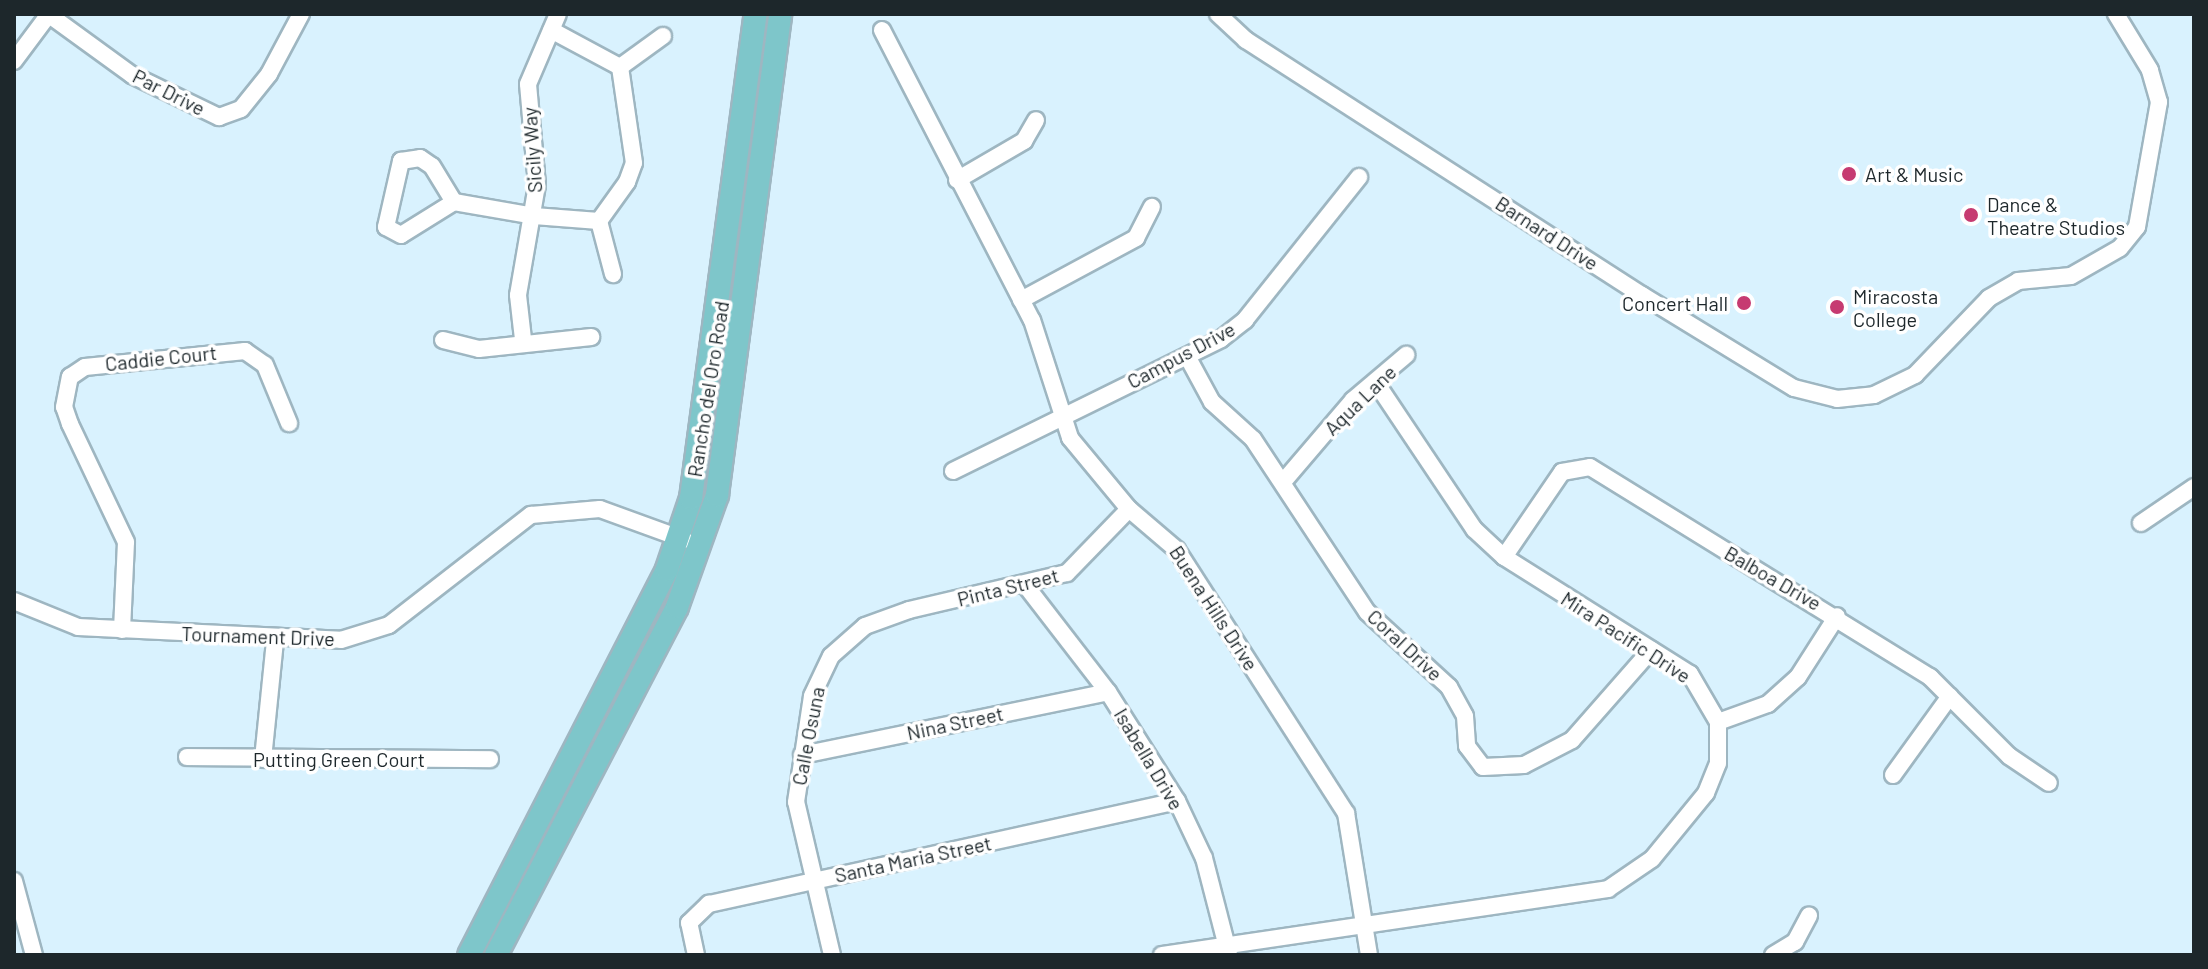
<!DOCTYPE html>
<style>
body{margin:0}
#map{position:relative;width:2208px;height:969px;overflow:hidden;background:#d9f2fe;font-family:Barlow,sans-serif}
div>[style]{position:absolute}
.roads{filter:drop-shadow(2px 0 #9eb6c1) drop-shadow(-2px 0 #9eb6c1) drop-shadow(0 2px #9eb6c1) drop-shadow(0 -2px #9eb6c1)}
.minor>*{height:16px;margin:-8px;padding:0 8px;transform-origin:8px;border-radius:8px;background:#fff}
.major>*{height:22px;margin:-11px;padding:0 11px;transform-origin:11px;border-radius:11px;background:#7ec6ca}
.dots>*{width:22px;height:22px;translate:-50% -50%;box-sizing:border-box;border:4px solid #fff;border-radius:50%}
span{translate:-50% -50%;white-space:nowrap;text-align:center;line-height:1.15;-webkit-text-stroke:7px #fff;paint-order:stroke}
.street-label{font-size:20px;color:#1d272b}
.poi-label{font-size:20px;color:#1d272b}
.left{translate:0 -50%;text-align:left}
.right{translate:-100% -50%;text-align:right}
.frame{position:absolute;inset:0;border:16px solid #1d272b;pointer-events:none}
</style>
<div id="map">
<div class="roads">
<div class="minor">
<i style="left:48px;top:14px;width:104px;rotate:36deg"></i>
<i style="left:132px;top:75px;width:97px;rotate:25.8deg"></i>
<i style="left:219px;top:117px;width:23px;rotate:-20deg"></i>
<i style="left:241px;top:109px;width:45px;rotate:-51.3deg"></i>
<i style="left:269px;top:74px;width:68px;rotate:-61.9deg"></i>
<i style="left:1218px;top:14px;width:38px;rotate:43deg"></i>
<i style="left:1246px;top:40px;width:471px;rotate:32.8deg"></i>
<i style="left:1642px;top:295px;width:178px;rotate:31.5deg"></i>
<i style="left:1794px;top:388px;width:44px;rotate:14.3deg"></i>
<i style="left:1837px;top:399px;width:37px;rotate:-6deg"></i>
<i style="left:1874px;top:395px;width:46px;rotate:-26deg"></i>
<i style="left:1915px;top:375px;width:107px;rotate:-46.1deg"></i>
<i style="left:1989px;top:298px;width:34px;rotate:-30deg"></i>
<i style="left:2018px;top:281px;width:53px;rotate:-5.4deg"></i>
<i style="left:2071px;top:276px;width:56px;rotate:-29.7deg"></i>
<i style="left:2120px;top:248px;width:27px;rotate:-51deg"></i>
<i style="left:2137px;top:227px;width:127px;rotate:-80deg"></i>
<i style="left:2159px;top:102px;width:33px;rotate:-106deg"></i>
<i style="left:2150px;top:70px;width:66px;rotate:-121.3deg"></i>
<i style="left:882px;top:30px;width:326px;rotate:62.7deg"></i>
<i style="left:1032px;top:320px;width:124px;rotate:72.1deg"></i>
<i style="left:1070px;top:438px;width:92px;rotate:50.3deg"></i>
<i style="left:1129px;top:509px;width:63px;rotate:40.5deg"></i>
<i style="left:1177px;top:550px;width:313px;rotate:57.3deg"></i>
<i style="left:1346px;top:813px;width:144px;rotate:80.8deg"></i>
<i style="left:14px;top:61px;width:59px;rotate:-53.3deg"></i>
<i style="left:620px;top:67px;width:53px;rotate:-35.8deg"></i>
<i style="left:957px;top:180px;width:78px;rotate:-30.2deg"></i>
<i style="left:1024px;top:141px;width:24px;rotate:-60deg"></i>
<i style="left:454px;top:202px;width:62px;rotate:148.1deg"></i>
<i style="left:401px;top:235px;width:17px;rotate:-152deg"></i>
<i style="left:386px;top:227px;width:68px;rotate:-77.2deg"></i>
<i style="left:401px;top:161px;width:19px;rotate:-9deg"></i>
<i style="left:420px;top:158px;width:14px;rotate:34deg"></i>
<i style="left:432px;top:166px;width:42px;rotate:58.6deg"></i>
<i style="left:454px;top:202px;width:81px;rotate:9.9deg"></i>
<i style="left:534px;top:216px;width:65px;rotate:4.4deg"></i>
<i style="left:599px;top:221px;width:48px;rotate:-54.3deg"></i>
<i style="left:627px;top:182px;width:20px;rotate:-70deg"></i>
<i style="left:634px;top:163px;width:97px;rotate:-98.3deg"></i>
<i style="left:620px;top:67px;width:78px;rotate:-151.8deg"></i>
<i style="left:599px;top:221px;width:55px;rotate:75.2deg"></i>
<i style="left:1021px;top:300px;width:131px;rotate:-28.3deg"></i>
<i style="left:1136px;top:238px;width:35px;rotate:-63deg"></i>
<i style="left:523px;top:339px;width:44px;rotate:-96.5deg"></i>
<i style="left:518px;top:295px;width:112px;rotate:-80.2deg"></i>
<i style="left:537px;top:185px;width:101px;rotate:-95.1deg"></i>
<i style="left:528px;top:84px;width:76px;rotate:-66.8deg"></i>
<i style="left:443px;top:340px;width:37px;rotate:14deg"></i>
<i style="left:479px;top:349px;width:113px;rotate:-6.1deg"></i>
<i style="left:1187px;top:356px;width:52px;rotate:61.5deg"></i>
<i style="left:1212px;top:402px;width:55px;rotate:42.1deg"></i>
<i style="left:1253px;top:439px;width:207px;rotate:56.6deg"></i>
<i style="left:1367px;top:612px;width:111px;rotate:42.4deg"></i>
<i style="left:1449px;top:687px;width:33px;rotate:61deg"></i>
<i style="left:1465px;top:716px;width:30px;rotate:86deg"></i>
<i style="left:1467px;top:746px;width:26px;rotate:53deg"></i>
<i style="left:1483px;top:767px;width:41px;rotate:-2.8deg"></i>
<i style="left:1524px;top:765px;width:54px;rotate:-27.5deg"></i>
<i style="left:1572px;top:740px;width:120px;rotate:-48.7deg"></i>
<i style="left:953px;top:471px;width:299px;rotate:-26.2deg"></i>
<i style="left:1221px;top:339px;width:31px;rotate:-38deg"></i>
<i style="left:1245px;top:320px;width:183px;rotate:-51.4deg"></i>
<i style="left:1283px;top:482px;width:108px;rotate:-49.5deg"></i>
<i style="left:1353px;top:400px;width:70px;rotate:-40.3deg"></i>
<i style="left:2141px;top:523px;width:64px;rotate:-34.2deg"></i>
<i style="left:1504px;top:557px;width:103px;rotate:-55.7deg"></i>
<i style="left:1562px;top:472px;width:28px;rotate:-10deg"></i>
<i style="left:1590px;top:467px;width:400px;rotate:31.7deg"></i>
<i style="left:1930px;top:677px;width:112px;rotate:45deg"></i>
<i style="left:2009px;top:756px;width:48px;rotate:34deg"></i>
<i style="left:1026px;top:586px;width:134px;rotate:52.3deg"></i>
<i style="left:1108px;top:692px;width:129px;rotate:57.7deg"></i>
<i style="left:1177px;top:801px;width:63px;rotate:64.7deg"></i>
<i style="left:1204px;top:858px;width:100px;rotate:75.5deg"></i>
<i style="left:14px;top:601px;width:69px;rotate:22.1deg"></i>
<i style="left:78px;top:627px;width:263px;rotate:2.8deg"></i>
<i style="left:341px;top:640px;width:50px;rotate:-17.4deg"></i>
<i style="left:389px;top:625px;width:180px;rotate:-37.8deg"></i>
<i style="left:531px;top:515px;width:69px;rotate:-5deg"></i>
<i style="left:600px;top:509px;width:90px;rotate:20deg"></i>
<i style="left:122px;top:630px;width:88px;rotate:-87.4deg"></i>
<i style="left:126px;top:542px;width:131px;rotate:-115.4deg"></i>
<i style="left:70px;top:424px;width:18px;rotate:-109deg"></i>
<i style="left:64px;top:407px;width:31px;rotate:-79deg"></i>
<i style="left:70px;top:377px;width:18px;rotate:-34deg"></i>
<i style="left:85px;top:367px;width:161px;rotate:-5.7deg"></i>
<i style="left:245px;top:351px;width:24px;rotate:35deg"></i>
<i style="left:265px;top:365px;width:63px;rotate:67.5deg"></i>
<i style="left:1718px;top:722px;width:53px;rotate:-19.8deg"></i>
<i style="left:1768px;top:704px;width:40px;rotate:-42deg"></i>
<i style="left:1798px;top:677px;width:72px;rotate:-57.4deg"></i>
<i style="left:802px;top:755px;width:312px;rotate:-11.6deg"></i>
<i style="left:187px;top:757px;width:303px;rotate:0.4deg"></i>
<i style="left:263px;top:759px;width:120px;rotate:-84.2deg"></i>
<i style="left:1893px;top:775px;width:97px;rotate:-54.2deg"></i>
<i style="left:14px;top:881px;width:77px;rotate:74.9deg"></i>
<i style="left:696px;top:955px;width:33px;rotate:-102deg"></i>
<i style="left:689px;top:923px;width:28px;rotate:-44deg"></i>
<i style="left:709px;top:904px;width:479px;rotate:-12.4deg"></i>
<i style="left:832px;top:955px;width:157px;rotate:-103.2deg"></i>
<i style="left:796px;top:802px;width:107px;rotate:-81.4deg"></i>
<i style="left:812px;top:696px;width:44px;rotate:-64.6deg"></i>
<i style="left:831px;top:656px;width:45px;rotate:-41.4deg"></i>
<i style="left:865px;top:626px;width:47px;rotate:-20deg"></i>
<i style="left:909px;top:610px;width:162px;rotate:-13.2deg"></i>
<i style="left:1067px;top:573px;width:89px;rotate:-45.9deg"></i>
<i style="left:1162px;top:955px;width:451px;rotate:-8.4deg"></i>
<i style="left:1608px;top:889px;width:53px;rotate:-34.3deg"></i>
<i style="left:1652px;top:859px;width:85px;rotate:-50.7deg"></i>
<i style="left:1706px;top:793px;width:32px;rotate:-68deg"></i>
<i style="left:1718px;top:763px;width:41px;rotate:-90deg"></i>
<i style="left:1718px;top:722px;width:56px;rotate:-120.3deg"></i>
<i style="left:1690px;top:674px;width:220px;rotate:-147.8deg"></i>
<i style="left:1504px;top:557px;width:41px;rotate:-137deg"></i>
<i style="left:1474px;top:529px;width:174px;rotate:-123.8deg"></i>
<i style="left:1773px;top:955px;width:26px;rotate:-31deg"></i>
<i style="left:1795px;top:942px;width:30px;rotate:-62deg"></i>
</div>
<div class="major">
<i style="left:469px;top:955px;width:434px;rotate:-62.8deg"></i>
<i style="left:667px;top:569px;width:75px;rotate:-71.3deg"></i>
<i style="left:691px;top:498px;width:488px;rotate:-82.4deg"></i>
<i style="left:496px;top:955px;width:392px;rotate:-62.5deg"></i>
<i style="left:677px;top:607px;width:119px;rotate:-70.3deg"></i>
<i style="left:717px;top:495px;width:485px;rotate:-82.5deg"></i>
</div>
</div>
<div class="dots">
<i style="left:1849px;top:174px;background:#c63b71"></i>
<i style="left:1971px;top:215px;background:#c63b71"></i>
<i style="left:1744px;top:303px;background:#c63b71"></i>
<i style="left:1837px;top:307px;background:#c63b71"></i>
</div>
<div class="street-label">
<span style="left:169px;top:92px;rotate:27deg">Par Drive</span>
<span style="left:532px;top:150px;rotate:-94deg">Sicily Way</span>
<span style="left:1547px;top:233px;rotate:33deg">Barnard Drive</span>
<span style="left:1181px;top:355px;rotate:-28deg">Campus Drive</span>
<span style="left:161px;top:358px;rotate:-6deg">Caddie Court</span>
<span style="left:708px;top:389px;rotate:-81deg">Rancho del Oro Road</span>
<span style="left:1360px;top:400px;rotate:-44deg">Aqua Lane</span>
<span style="left:1773px;top:578px;rotate:30deg">Balboa Drive</span>
<span style="left:1008px;top:587px;rotate:-14deg">Pinta Street</span>
<span style="left:1214px;top:608px;rotate:57deg">Buena Hills Drive</span>
<span style="left:258px;top:636px;rotate:2deg">Tournament Drive</span>
<span style="left:1626px;top:637px;rotate:33deg">Mira Pacific Drive</span>
<span style="left:1405px;top:645px;rotate:43deg">Coral Drive</span>
<span style="left:955px;top:723px;rotate:-12deg">Nina Street</span>
<span style="left:808px;top:736px;rotate:-79deg">Calle Osuna</span>
<span style="left:339px;top:759px">Putting Green Court</span>
<span style="left:1149px;top:759px;rotate:59deg">Isabella Drive</span>
<span style="left:913px;top:859px;rotate:-12deg">Santa Maria Street</span>
</div>
<div class="poi-label">
<span class="left" style="left:1865px;top:174px">Art &amp; Music</span>
<span class="left" style="left:1987px;top:216px">Dance &amp;<br>Theatre Studios</span>
<span class="left" style="left:1853px;top:308px">Miracosta<br>College</span>
<span class="right" style="left:1728px;top:303px">Concert Hall</span>
</div>
<div class="frame"></div>
</div>
